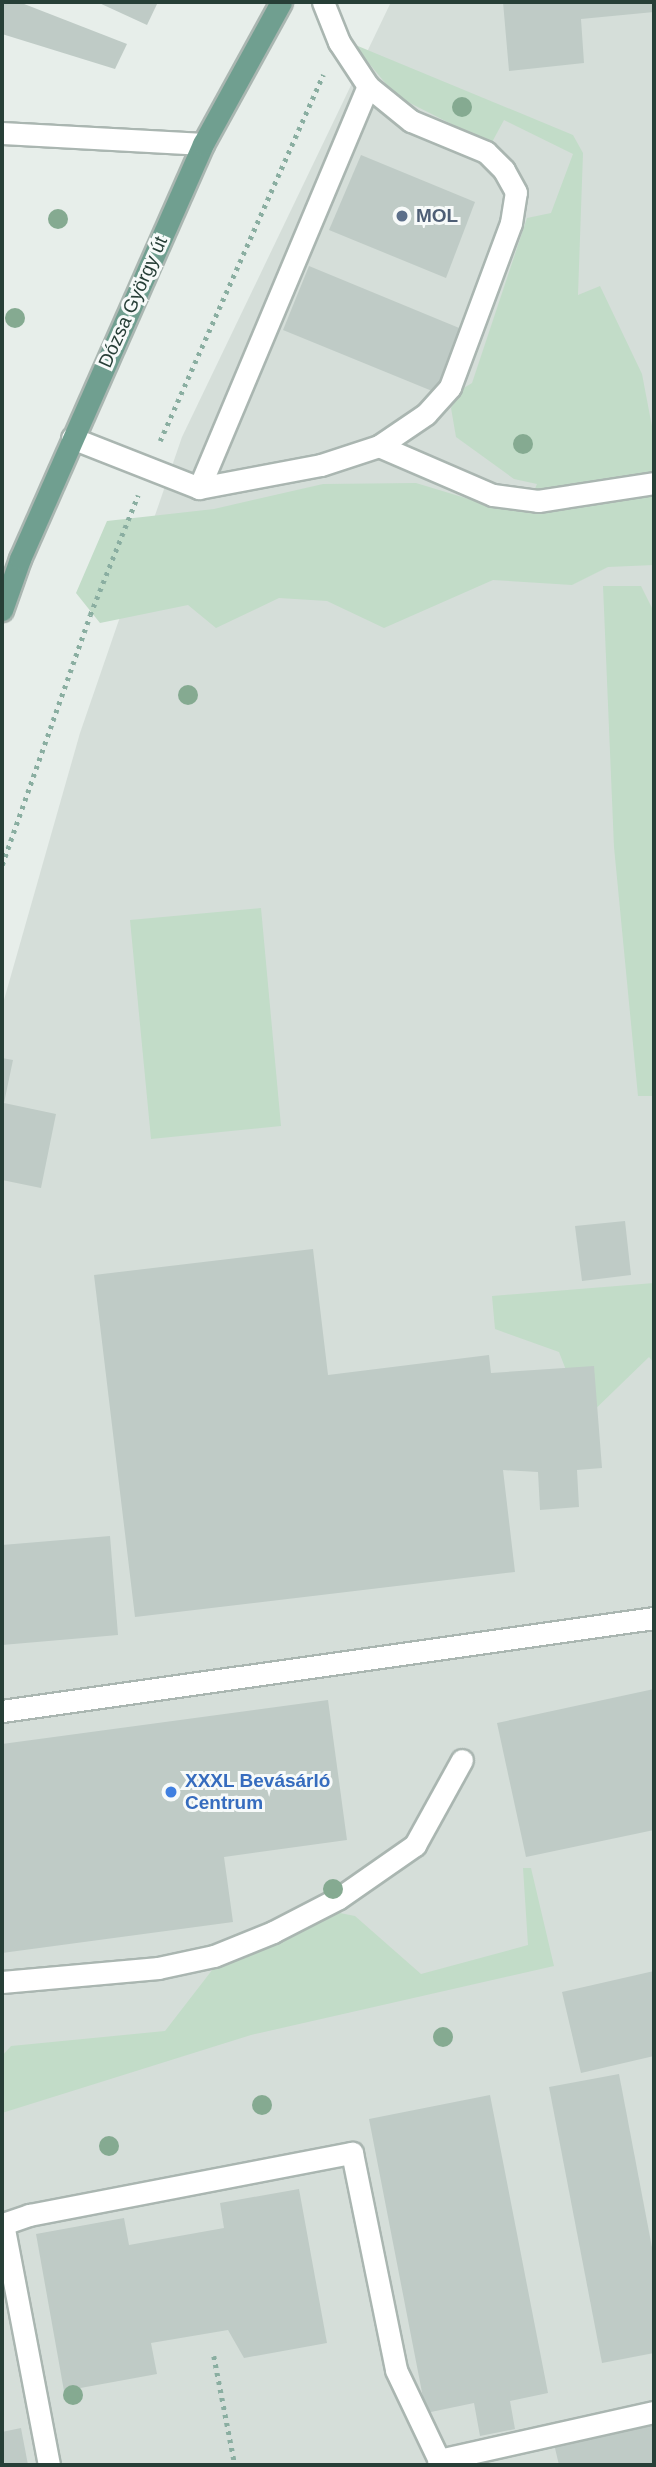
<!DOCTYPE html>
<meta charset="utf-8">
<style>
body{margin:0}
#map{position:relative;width:656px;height:2467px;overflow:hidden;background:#e7eeea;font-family:Arial,sans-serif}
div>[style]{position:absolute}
.built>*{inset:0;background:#d5ded9}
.green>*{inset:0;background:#c2dcc8}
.building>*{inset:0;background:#bfcbc6}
.path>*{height:4.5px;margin-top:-2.25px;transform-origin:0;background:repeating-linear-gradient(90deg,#8aaea1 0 3.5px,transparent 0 8.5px)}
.roads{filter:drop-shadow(2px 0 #aab6b1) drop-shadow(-2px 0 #aab6b1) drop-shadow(0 2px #aab6b1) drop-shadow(0 -2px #aab6b1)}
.service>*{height:21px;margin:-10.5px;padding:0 10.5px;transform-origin:10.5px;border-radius:10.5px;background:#fff}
.minor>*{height:21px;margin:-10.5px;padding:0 10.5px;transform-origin:10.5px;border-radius:10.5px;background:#fff}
.primary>*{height:21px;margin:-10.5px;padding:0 10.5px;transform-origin:10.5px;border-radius:10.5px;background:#709f90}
.trees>*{width:20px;height:20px;margin:-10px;border-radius:50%;background:#85aa91}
.dots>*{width:19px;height:19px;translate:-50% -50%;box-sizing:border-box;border:4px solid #f7faf9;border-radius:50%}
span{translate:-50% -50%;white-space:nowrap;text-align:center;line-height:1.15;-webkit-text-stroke:6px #f7faf9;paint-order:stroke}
.service-label{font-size:19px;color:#4e5e75;font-weight:700}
.left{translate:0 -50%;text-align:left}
.street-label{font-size:19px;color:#273f37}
.shop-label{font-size:19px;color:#366cbe;font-weight:700}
.frame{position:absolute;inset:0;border:4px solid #273f37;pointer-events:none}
</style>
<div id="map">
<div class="built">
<i style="clip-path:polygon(391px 2px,654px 2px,654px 2465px,2px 2465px,2px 1007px,80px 733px,182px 437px)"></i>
</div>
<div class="green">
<i style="clip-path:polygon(353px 44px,573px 135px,583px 153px,578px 295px,600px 286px,642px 374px,654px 437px,654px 565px,608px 567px,572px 585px,493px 580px,384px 628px,327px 601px,279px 598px,216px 628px,188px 605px,100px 623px,76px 593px,107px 521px,214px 509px,323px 484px,416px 483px,495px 507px,534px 491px,537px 484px,514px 479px,456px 437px,451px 408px,462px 389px,472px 383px,527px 218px,551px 213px,573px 154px,504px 120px,491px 144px,396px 96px)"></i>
<i style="clip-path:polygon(603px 586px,641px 586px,654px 612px,654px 1096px,638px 1096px,614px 847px)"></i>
<i style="clip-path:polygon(261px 908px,281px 1126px,151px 1139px,130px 920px)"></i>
<i style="clip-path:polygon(654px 1283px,654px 1363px,649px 1357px,585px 1419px,559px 1352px,495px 1329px,492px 1296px)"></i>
<i style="clip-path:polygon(523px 1868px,531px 1868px,554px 1966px,251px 2035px,2px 2113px,2px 2056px,11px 2046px,165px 2031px,216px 1965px,330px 1911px,355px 1916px,421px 1974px,528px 1945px)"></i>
</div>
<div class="building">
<i style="clip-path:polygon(2px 2px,19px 2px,127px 44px,115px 69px,2px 34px)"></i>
<i style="clip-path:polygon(97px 2px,158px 2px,147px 25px)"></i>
<i style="clip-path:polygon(503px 2px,654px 2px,654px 12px,581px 19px,584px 63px,509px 71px)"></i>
<i style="clip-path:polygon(361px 155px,475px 202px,446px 278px,329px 230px)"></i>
<i style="clip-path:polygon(309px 266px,464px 330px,437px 393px,283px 330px)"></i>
<i style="clip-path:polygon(2px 1058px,13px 1060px,4px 1103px,56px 1114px,41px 1188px,2px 1180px)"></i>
<i style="clip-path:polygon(625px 1221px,631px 1275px,582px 1281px,575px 1226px)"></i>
<i style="clip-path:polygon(313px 1249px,328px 1375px,489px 1355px,491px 1373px,594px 1366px,602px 1468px,577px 1470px,579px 1507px,540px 1510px,538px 1472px,503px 1470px,515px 1572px,135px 1617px,94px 1275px)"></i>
<i style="clip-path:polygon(110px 1536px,118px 1635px,2px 1645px,2px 1545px)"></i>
<i style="clip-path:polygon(654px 1689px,654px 1830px,526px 1857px,497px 1723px)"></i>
<i style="clip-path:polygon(328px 1700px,347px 1840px,224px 1857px,233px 1922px,2px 1953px,2px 1744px)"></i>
<i style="clip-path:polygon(654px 1971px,654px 2056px,581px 2073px,562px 1992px)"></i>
<i style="clip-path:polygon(619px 2074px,654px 2258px,654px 2353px,602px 2363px,549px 2087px)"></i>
<i style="clip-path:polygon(490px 2095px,548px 2393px,510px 2401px,515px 2429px,480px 2436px,474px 2403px,426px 2413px,369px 2119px)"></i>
<i style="clip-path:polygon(299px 2189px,327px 2343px,244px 2358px,228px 2330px,151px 2343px,157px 2374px,64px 2391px,36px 2234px,124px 2218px,129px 2245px,224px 2228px,220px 2203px)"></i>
<i style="clip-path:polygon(654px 2422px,654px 2465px,559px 2465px,554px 2444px)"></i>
<i style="clip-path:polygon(21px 2428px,28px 2465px,2px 2465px,2px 2432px)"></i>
</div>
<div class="path">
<i style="left:160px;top:441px;width:401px;rotate:-66deg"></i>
<i style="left:2px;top:865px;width:265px;rotate:-70.6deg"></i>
<i style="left:90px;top:615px;width:129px;rotate:-68.2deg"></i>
<i style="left:214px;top:2356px;width:111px;rotate:79.1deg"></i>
</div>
<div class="roads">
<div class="service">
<i style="left:72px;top:438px;width:136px;rotate:21.5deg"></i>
<i style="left:199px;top:488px;width:124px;rotate:-10.7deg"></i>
<i style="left:321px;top:465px;width:61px;rotate:-18.1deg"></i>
<i style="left:379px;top:446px;width:57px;rotate:-34.2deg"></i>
<i style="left:426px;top:414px;width:36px;rotate:-48deg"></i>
<i style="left:450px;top:387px;width:175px;rotate:-69.6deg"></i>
<i style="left:511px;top:223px;width:31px;rotate:-81deg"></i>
<i style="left:516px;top:192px;width:25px;rotate:-119deg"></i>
<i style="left:504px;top:170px;width:25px;rotate:-135deg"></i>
<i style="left:486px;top:152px;width:81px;rotate:-157.5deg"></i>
<i style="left:411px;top:121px;width:55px;rotate:-140.9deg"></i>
<i style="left:368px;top:86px;width:53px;rotate:-123.4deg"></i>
<i style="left:339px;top:42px;width:43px;rotate:-111.8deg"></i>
<i style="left:379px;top:446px;width:124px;rotate:23.3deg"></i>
<i style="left:493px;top:495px;width:45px;rotate:7.6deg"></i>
<i style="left:538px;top:501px;width:117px;rotate:-8.8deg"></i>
<i style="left:199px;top:488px;width:436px;rotate:-67.2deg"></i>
<i style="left:2px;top:1711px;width:659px;rotate:-8.12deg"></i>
<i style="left:2px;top:1982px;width:157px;rotate:-5.1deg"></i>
<i style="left:158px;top:1968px;width:57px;rotate:-12.1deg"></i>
<i style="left:214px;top:1956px;width:64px;rotate:-22.1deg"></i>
<i style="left:273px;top:1932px;width:74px;rotate:-27.3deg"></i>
<i style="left:339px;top:1898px;width:93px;rotate:-34.9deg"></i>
<i style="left:415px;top:1845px;width:97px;rotate:-61.1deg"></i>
<i style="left:49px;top:2465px;width:245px;rotate:-100.8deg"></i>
<i style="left:3px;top:2224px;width:28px;rotate:-19deg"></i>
<i style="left:29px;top:2215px;width:329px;rotate:-10.9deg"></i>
<i style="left:352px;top:2153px;width:221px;rotate:78.5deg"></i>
<i style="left:396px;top:2370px;width:100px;rotate:64.5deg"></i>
<i style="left:438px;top:2465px;width:5px;rotate:-79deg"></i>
<i style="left:439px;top:2460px;width:220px;rotate:-12.6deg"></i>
</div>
<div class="minor">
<i style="left:2px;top:133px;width:201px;rotate:3.1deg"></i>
</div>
<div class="primary">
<i style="left:2px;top:610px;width:54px;rotate:-70.6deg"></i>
<i style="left:20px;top:559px;width:454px;rotate:-66.2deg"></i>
<i style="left:203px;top:144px;width:162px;rotate:-61.2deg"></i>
</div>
</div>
<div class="trees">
<i style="left:462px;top:107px"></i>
<i style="left:58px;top:219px"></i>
<i style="left:15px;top:318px"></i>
<i style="left:523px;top:444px"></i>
<i style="left:188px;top:695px"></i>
<i style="left:333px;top:1889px"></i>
<i style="left:443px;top:2037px"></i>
<i style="left:262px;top:2105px"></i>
<i style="left:109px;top:2146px"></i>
<i style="left:73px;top:2395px"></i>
</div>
<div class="dots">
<i style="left:402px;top:216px;background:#5c6f8a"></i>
<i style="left:171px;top:1792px;background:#3f7fe0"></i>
</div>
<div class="service-label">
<span class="left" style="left:416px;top:216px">MOL</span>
</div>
<div class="street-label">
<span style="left:133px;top:302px;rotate:-66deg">Dózsa György út</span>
</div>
<div class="shop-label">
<span class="left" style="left:185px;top:1792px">XXXL Bevásárló<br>Centrum</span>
</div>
<div class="frame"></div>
</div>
